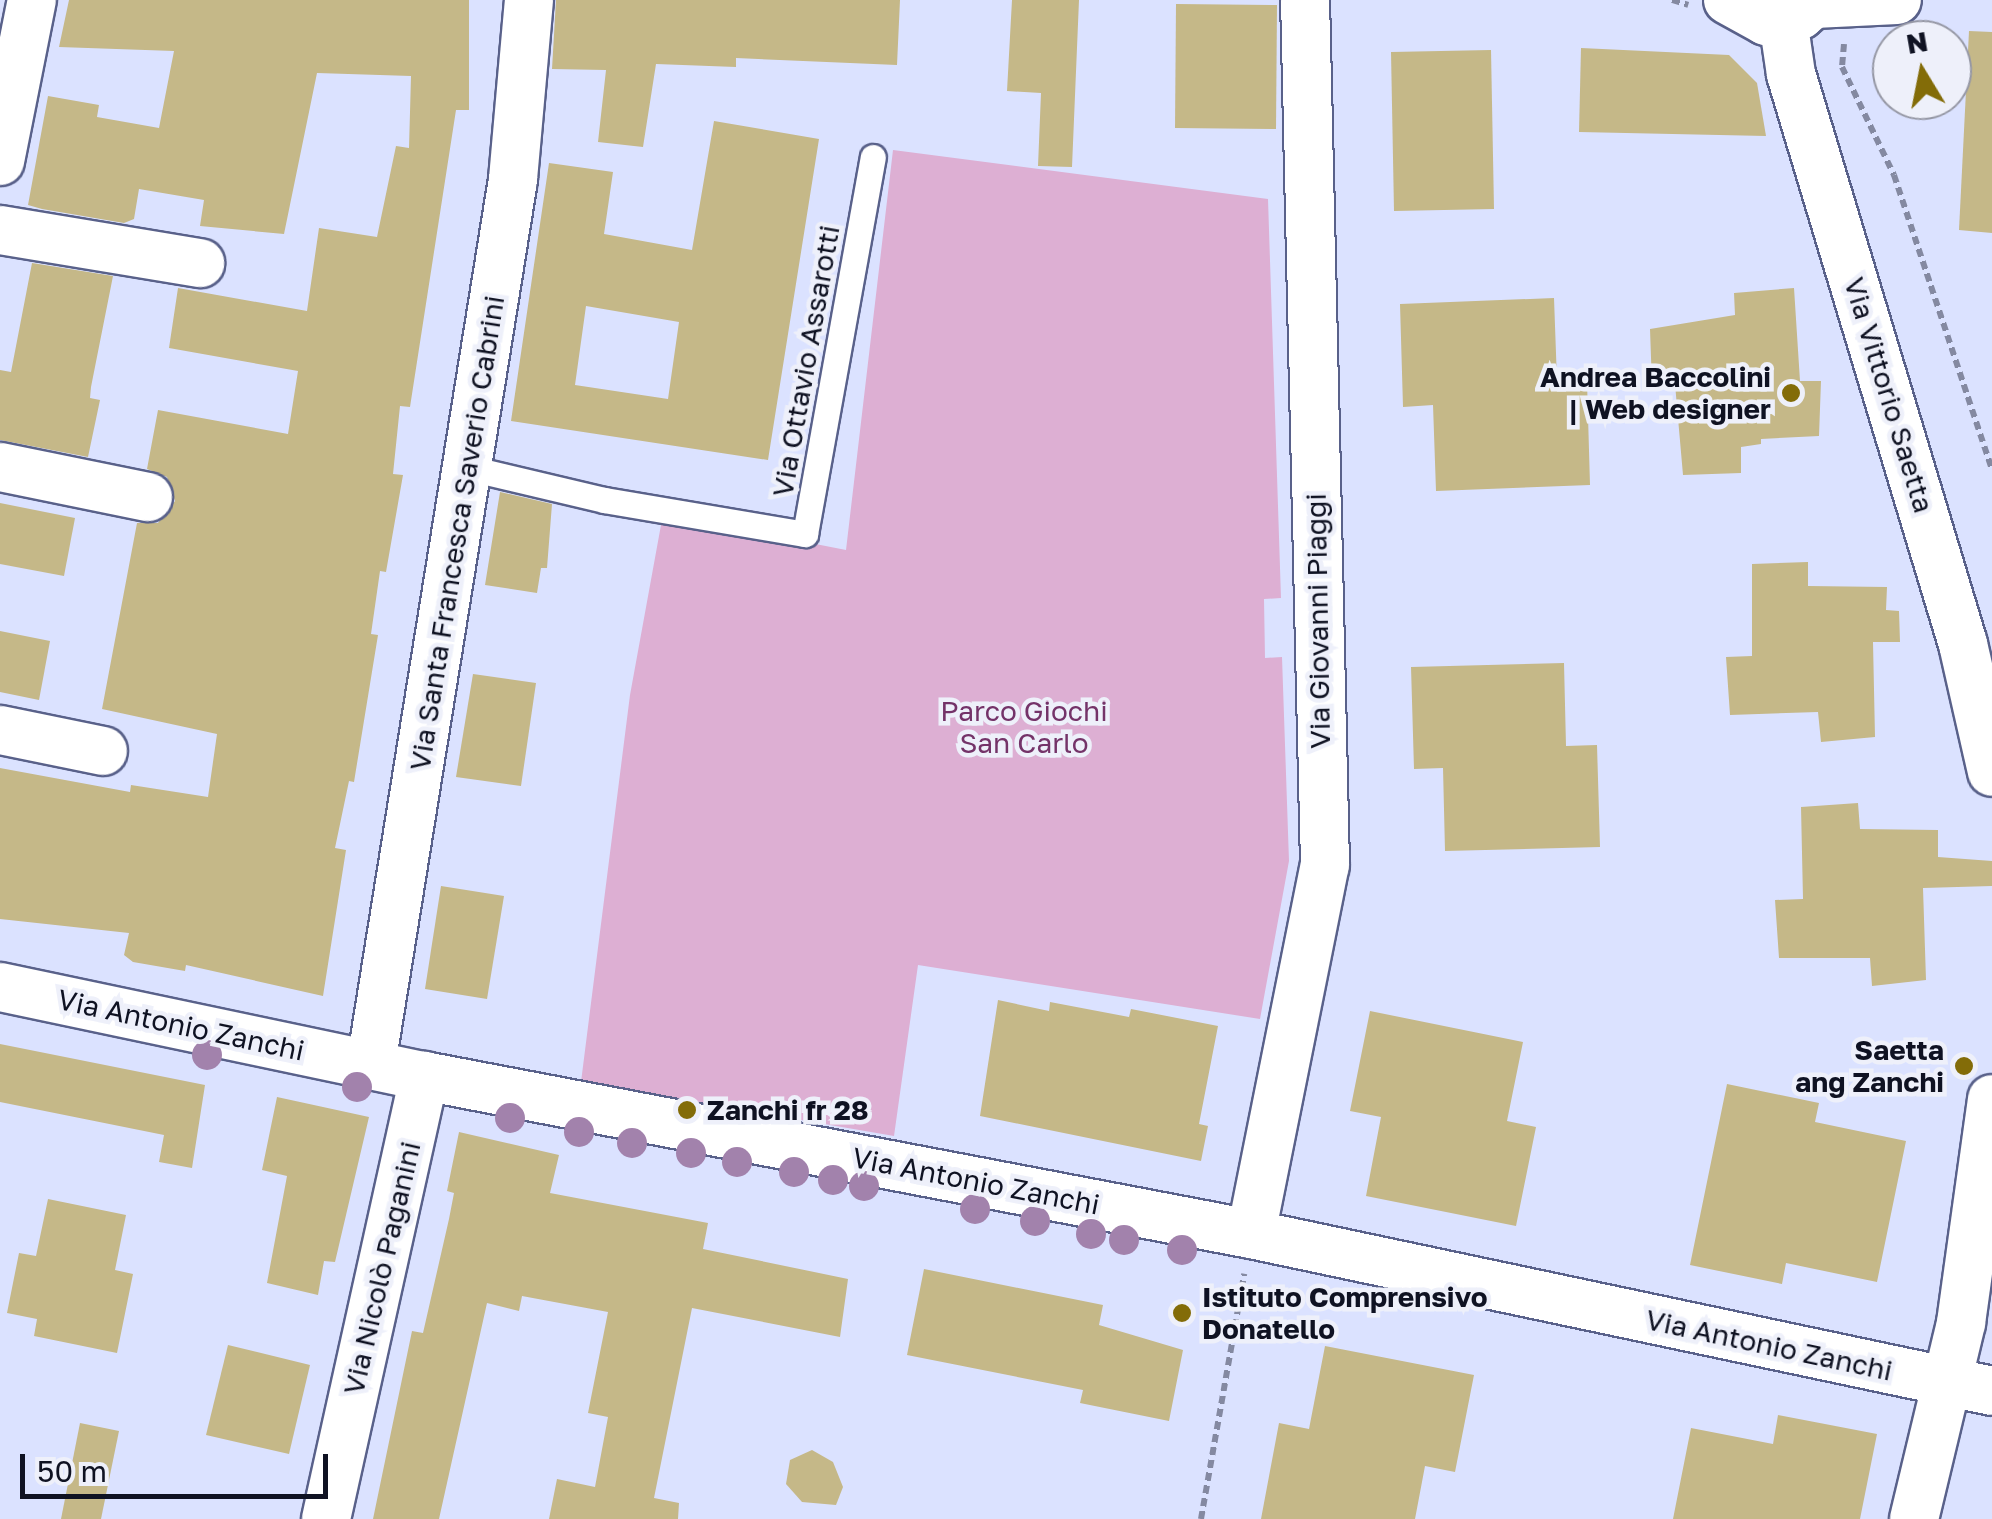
<!DOCTYPE html>
<meta charset="utf-8">
<style>
body{margin:0}
#map{position:relative;width:1992px;height:1519px;overflow:hidden;background:#dbe2ff;font-family:"Golos Text",sans-serif}
div>[style]{position:absolute}
.green>*{inset:0;background:#ddafd3}
.building>*{inset:0;background:#c5b888}
.path>*{height:6px;margin-top:-3px;transform-origin:0;background:repeating-linear-gradient(90deg,#8489a1 0 8px,transparent 0 13px)}
.roads{filter:drop-shadow(2px 0 #59618a) drop-shadow(-2px 0 #59618a) drop-shadow(0 2px #59618a) drop-shadow(0 -2px #59618a)}
.service>*{height:25px;margin:-12.5px;padding:0 12.5px;transform-origin:12.5px;border-radius:12.5px;background:#fff}
.minor>*{height:48px;margin:-24px;padding:0 24px;transform-origin:24px;border-radius:24px;background:#fff}
.trees>*{width:30px;height:30px;margin:-15px;border-radius:50%;background:#a282ac}
.dots>*{width:28px;height:28px;translate:-50% -50%;box-sizing:border-box;border:5px solid #eef0fa;border-radius:50%}
span{translate:-50% -50%;white-space:nowrap;text-align:center;line-height:1.15;-webkit-text-stroke:9px #eef0fa;paint-order:stroke}
.street-label{font-size:28px;color:#0f1222}
.poi-label{font-size:28px;color:#0f1222;font-weight:700}
.right{translate:-100% -50%;text-align:right}
.left{translate:0 -50%;text-align:left}
.park-label{font-size:28px;color:#743369}
.north{position:absolute;left:1872px;top:20px;width:100px;height:100px;box-sizing:border-box;background:#eef0fa;border:2px solid #9597a4;border-radius:50%;rotate:350deg;font-size:28px;font-weight:700;line-height:40px;text-align:center;color:#0f1222}
.north::after{content:'';display:block;margin:auto;width:35px;height:45px;background:#836c08;clip-path:polygon(50% 0,100% 100%,50% 72%,0 100%)}
.scale{position:absolute;left:20px;top:1454px;width:308px;height:45px;box-sizing:border-box;border:5px solid #0f1222;border-top:0;padding-left:12px;font-size:30px;line-height:35px;white-space:nowrap;color:#0f1222;-webkit-text-stroke:8px #eef0fa;paint-order:stroke}
</style>
<div id="map">
<div class="green">
<i style="clip-path:polygon(893px 150px,1268px 199px,1281px 598px,1264px 599px,1265px 658px,1282px 657px,1289px 861px,1260px 1019px,918px 965px,894px 1136px,581px 1082px,630px 695px,663px 514px,846px 550px)"></i>
</div>
<div class="building">
<i style="clip-path:polygon(69px 0,469px 0,469px 110px,456px 110px,410px 407px,400px 406px,393px 474px,403px 475px,386px 572px,380px 571px,371px 634px,378px 635px,354px 782px,349px 781px,335px 848px,346px 850px,323px 996px,186px 965px,185px 971px,133px 962px,124px 955px,129px 933px,0 919px,0 768px,130px 792px,131px 785px,208px 797px,217px 734px,102px 709px,137px 523px,158px 523px,175px 501px,167px 477px,147px 469px,158px 410px,288px 434px,298px 371px,169px 348px,178px 288px,307px 311px,319px 228px,377px 237px,396px 146px,409px 148px,411px 76px,317px 73px,284px 234px,200px 226px,204px 200px,139px 189px,134px 219px,124px 223px,42px 209px,28px 205px,48px 96px,99px 105px,97px 117px,159px 128px,174px 51px,59px 47px)"></i>
<i style="clip-path:polygon(556px 0,900px 0,897px 65px,736px 58px,736px 67px,656px 64px,643px 147px,598px 142px,606px 70px,552px 69px)"></i>
<i style="clip-path:polygon(1012px 0,1079px 0,1072px 167px,1038px 166px,1041px 93px,1007px 91px)"></i>
<i style="clip-path:polygon(1176px 4px,1277px 5px,1276px 129px,1175px 128px)"></i>
<i style="clip-path:polygon(1969px 31px,1992px 32px,1992px 233px,1959px 230px)"></i>
<i style="clip-path:polygon(1581px 48px,1729px 55px,1757px 83px,1766px 136px,1579px 132px)"></i>
<i style="clip-path:polygon(1491px 50px,1494px 209px,1394px 211px,1391px 52px)"></i>
<i style="clip-path:polygon(evenodd,714px 121px,819px 139px,768px 460px,511px 421px,549px 163px,613px 172px,604px 234px,692px 250px,714px 121px,586px 306px,679px 322px,668px 399px,575px 385px,586px 306px)"></i>
<i style="clip-path:polygon(32px 263px,113px 276px,91px 387px,90px 398px,100px 400px,88px 457px,0 440px,0 370px,11px 372px)"></i>
<i style="clip-path:polygon(1794px 288px,1800px 381px,1821px 381px,1819px 436px,1761px 439px,1761px 444px,1741px 447px,1741px 473px,1683px 475px,1675px 384px,1652px 386px,1650px 329px,1735px 315px,1734px 293px)"></i>
<i style="clip-path:polygon(1554px 298px,1557px 381px,1587px 381px,1590px 485px,1436px 491px,1433px 405px,1403px 407px,1400px 304px)"></i>
<i style="clip-path:polygon(500px 492px,552px 504px,547px 568px,541px 568px,537px 593px,485px 585px)"></i>
<i style="clip-path:polygon(0 503px,75px 518px,64px 576px,0 564px)"></i>
<i style="clip-path:polygon(1808px 562px,1808px 586px,1887px 587px,1886px 610px,1899px 611px,1900px 642px,1873px 642px,1875px 737px,1821px 742px,1818px 712px,1730px 715px,1726px 657px,1752px 656px,1752px 564px)"></i>
<i style="clip-path:polygon(0 631px,50px 641px,39px 700px,0 692px)"></i>
<i style="clip-path:polygon(1564px 663px,1566px 746px,1597px 745px,1600px 847px,1445px 851px,1443px 768px,1414px 769px,1411px 667px)"></i>
<i style="clip-path:polygon(473px 674px,536px 683px,521px 786px,456px 777px)"></i>
<i style="clip-path:polygon(1858px 803px,1860px 829px,1938px 830px,1938px 857px,1992px 861px,1992px 886px,1923px 888px,1926px 980px,1872px 986px,1870px 958px,1779px 958px,1775px 900px,1803px 899px,1801px 807px)"></i>
<i style="clip-path:polygon(441px 886px,504px 896px,487px 999px,425px 989px)"></i>
<i style="clip-path:polygon(998px 1000px,1049px 1011px,1050px 1002px,1129px 1017px,1131px 1009px,1218px 1026px,1199px 1124px,1208px 1126px,1201px 1161px,980px 1116px)"></i>
<i style="clip-path:polygon(1370px 1011px,1523px 1042px,1507px 1121px,1536px 1127px,1516px 1226px,1366px 1196px,1381px 1117px,1350px 1111px)"></i>
<i style="clip-path:polygon(0 1044px,205px 1085px,192px 1168px,159px 1162px,164px 1135px,0 1102px)"></i>
<i style="clip-path:polygon(1727px 1084px,1819px 1103px,1815px 1122px,1906px 1141px,1877px 1282px,1786px 1263px,1782px 1284px,1690px 1265px)"></i>
<i style="clip-path:polygon(277px 1097px,369px 1117px,335px 1262px,324px 1261px,318px 1295px,267px 1283px,287px 1176px,262px 1170px)"></i>
<i style="clip-path:polygon(459px 1132px,559px 1155px,550px 1193px,708px 1223px,703px 1249px,848px 1279px,840px 1337px,692px 1308px,654px 1498px,679px 1503px,678px 1519px,549px 1519px,557px 1479px,595px 1487px,608px 1417px,588px 1413px,608px 1312px,522px 1296px,519px 1311px,487px 1303px,439px 1519px,373px 1519px,412px 1331px,423px 1333px,449px 1219px,454px 1193px,447px 1191px)"></i>
<i style="clip-path:polygon(48px 1199px,126px 1215px,115px 1270px,133px 1274px,117px 1353px,34px 1336px,37px 1319px,7px 1313px,19px 1253px,36px 1256px)"></i>
<i style="clip-path:polygon(924px 1269px,1103px 1305px,1099px 1325px,1183px 1350px,1169px 1421px,1080px 1403px,1083px 1390px,907px 1355px)"></i>
<i style="clip-path:polygon(228px 1345px,310px 1365px,289px 1454px,206px 1435px)"></i>
<i style="clip-path:polygon(1325px 1346px,1474px 1375px,1455px 1472px,1425px 1466px,1415px 1519px,1261px 1519px,1279px 1423px,1309px 1429px)"></i>
<i style="clip-path:polygon(1778px 1415px,1877px 1434px,1860px 1519px,1673px 1519px,1691px 1428px,1773px 1444px)"></i>
<i style="clip-path:polygon(80px 1423px,119px 1431px,101px 1519px,61px 1519px)"></i>
<i style="clip-path:polygon(812px 1450px,833px 1462px,843px 1487px,836px 1505px,802px 1502px,786px 1484px,790px 1460px)"></i>
</div>
<div class="path">
<i style="left:1672px;top:0;width:17px;rotate:17deg"></i>
<i style="left:1844px;top:44px;width:23px;rotate:95deg"></i>
<i style="left:1842px;top:67px;width:120px;rotate:64.3deg"></i>
<i style="left:1894px;top:175px;width:310px;rotate:71.6deg"></i>
<i style="left:1201px;top:1519px;width:249px;rotate:-80deg"></i>
</div>
<div class="roads">
<div class="service">
<i style="left:469px;top:468px;width:139px;rotate:13.3deg"></i>
<i style="left:604px;top:500px;width:204px;rotate:9.6deg"></i>
<i style="left:805px;top:534px;width:383px;rotate:-79.8deg"></i>
</div>
<div class="minor">
<i style="left:1728px;top:0;width:43px;rotate:28.9deg"></i>
<i style="left:1766px;top:21px;width:35px;rotate:-10deg"></i>
<i style="left:1800px;top:15px;width:23px;rotate:-40deg"></i>
<i style="left:1814px;top:4px;width:83px;rotate:-2.8deg"></i>
<i style="left:1783px;top:20px;width:55px;rotate:81.6deg"></i>
<i style="left:1791px;top:74px;width:595px;rotate:73.21deg"></i>
<i style="left:1963px;top:644px;width:131px;rotate:77.2deg"></i>
<i style="left:0;top:161px;width:164px;rotate:-78.8deg"></i>
<i style="left:0;top:230px;width:203px;rotate:9.4deg"></i>
<i style="left:0;top:467px;width:151px;rotate:11.5deg"></i>
<i style="left:0;top:730px;width:105px;rotate:11.5deg"></i>
<i style="left:0;top:987px;width:433px;rotate:11.9deg"></i>
<i style="left:424px;top:1076px;width:842px;rotate:10.82deg"></i>
<i style="left:1251px;top:1234px;width:757px;rotate:11.96deg"></i>
<i style="left:371px;top:1064px;width:896px;rotate:-80.88deg"></i>
<i style="left:513px;top:179px;width:180px;rotate:-84.9deg"></i>
<i style="left:1251px;top:1234px;width:376px;rotate:-78.7deg"></i>
<i style="left:1325px;top:865px;width:865px;rotate:-91.32deg"></i>
<i style="left:326px;top:1519px;width:454px;rotate:-77.5deg"></i>
<i style="left:1914px;top:1519px;width:202px;rotate:-76.5deg"></i>
<i style="left:1961px;top:1323px;width:226px;rotate:-82.1deg"></i>
</div>
</div>
<div class="trees">
<i style="left:207px;top:1055px"></i>
<i style="left:357px;top:1087px"></i>
<i style="left:510px;top:1118px"></i>
<i style="left:579px;top:1132px"></i>
<i style="left:632px;top:1143px"></i>
<i style="left:691px;top:1153px"></i>
<i style="left:737px;top:1162px"></i>
<i style="left:794px;top:1172px"></i>
<i style="left:833px;top:1180px"></i>
<i style="left:864px;top:1186px"></i>
<i style="left:975px;top:1209px"></i>
<i style="left:1035px;top:1221px"></i>
<i style="left:1091px;top:1234px"></i>
<i style="left:1124px;top:1240px"></i>
<i style="left:1182px;top:1250px"></i>
</div>
<div class="dots">
<i style="left:1791px;top:393px;background:#836c08"></i>
<i style="left:1964px;top:1066px;background:#836c08"></i>
<i style="left:687px;top:1110px;background:#836c08"></i>
<i style="left:1182px;top:1313px;background:#836c08"></i>
</div>
<div class="street-label">
<span style="left:806px;top:361px;rotate:-80deg">Via Ottavio Assarotti</span>
<span style="left:1889px;top:395px;rotate:73deg">Via Vittorio Saetta</span>
<span style="left:457px;top:533px;rotate:-81deg">Via Santa Francesca Saverio Cabrini</span>
<span style="left:1318px;top:621px;rotate:-91deg">Via Giovanni Piaggi</span>
<span style="left:181px;top:1025px;rotate:12deg">Via Antonio Zanchi</span>
<span style="left:976px;top:1181px;rotate:11deg">Via Antonio Zanchi</span>
<span style="left:382px;top:1268px;rotate:-77deg">Via Nicolò Paganini</span>
<span style="left:1769px;top:1345px;rotate:12deg">Via Antonio Zanchi</span>
</div>
<div class="poi-label">
<span class="right" style="left:1771px;top:393px">Andrea Baccolini<br>| Web designer</span>
<span class="right" style="left:1944px;top:1066px">Saetta<br>ang Zanchi</span>
<span class="left" style="left:707px;top:1110px">Zanchi fr 28</span>
<span class="left" style="left:1202px;top:1313px">Istituto Comprensivo<br>Donatello</span>
</div>
<div class="park-label">
<span style="left:1024px;top:727px">Parco Giochi<br>San Carlo</span>
</div>
<div class="north">N</div>
<div class="scale">50 m</div>
</div>
